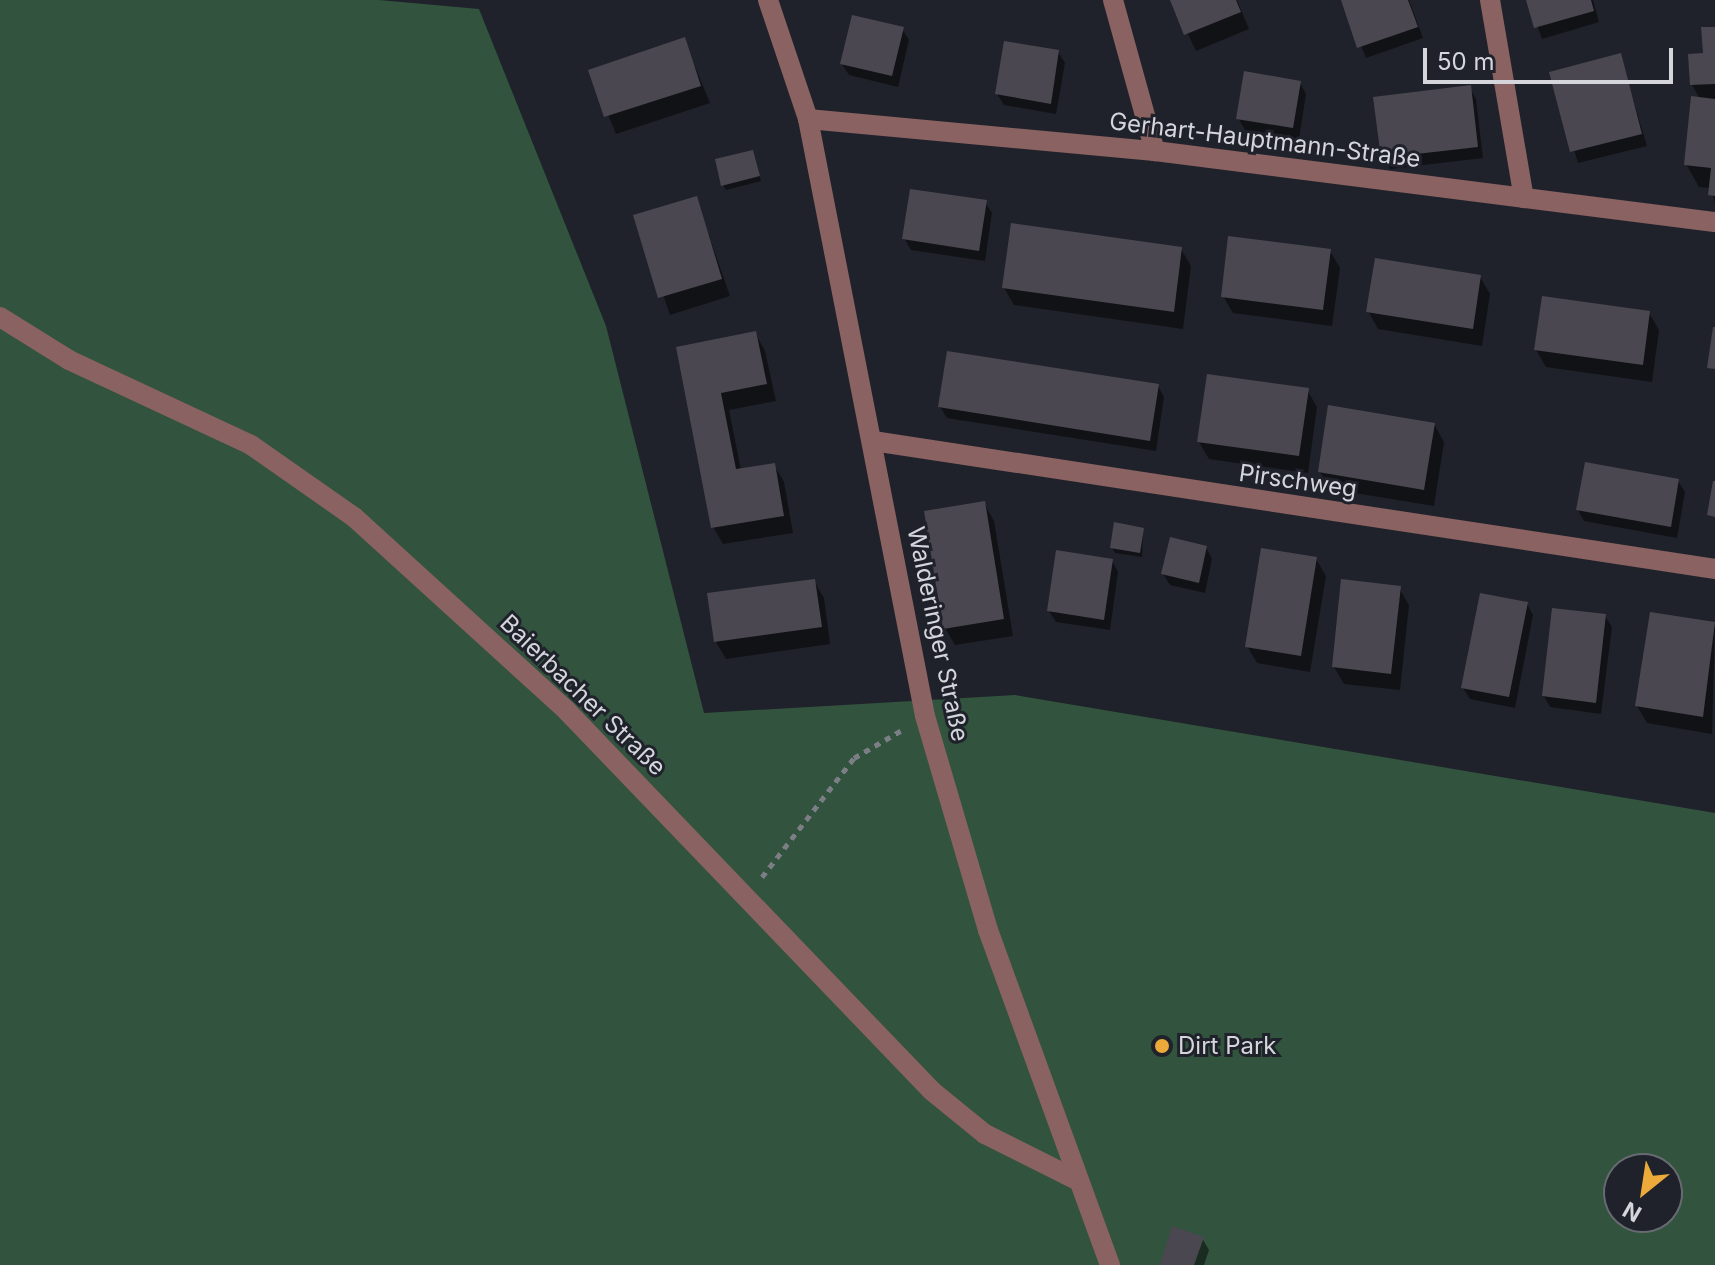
<!DOCTYPE html>
<meta charset="utf-8">
<style>
body{margin:0}
#map{position:relative;width:1715px;height:1265px;overflow:hidden;background:#1f222a;font-family:Inter,sans-serif}
div>[style]{position:absolute}
.green>*{inset:0;background:#32533e}
.shadow>*{inset:0;background:#0007}
.building>*{inset:0;background:#4b4750}
.path>*{height:5px;margin-top:-2.5px;transform-origin:0;background:repeating-linear-gradient(90deg,#7c7e85 0 6px,transparent 0 12px)}
.minor>*{height:20px;margin:-10px;padding:0 10px;transform-origin:10px;border-radius:10px;background:#8a6262}
.dots>*{width:22px;height:22px;translate:-50% -50%;box-sizing:border-box;border:4px solid #1f222a;border-radius:50%}
span{translate:-50% -50%;white-space:nowrap;text-align:center;line-height:1.15;-webkit-text-stroke:6px #1f222a;paint-order:stroke}
.street-label{font-size:24px;color:#d4d6dc}
.poi-label{font-size:24px;color:#d4d6dc}
.left{translate:0 -50%;text-align:left}
.north{position:absolute;left:1603px;top:1153px;width:80px;height:80px;box-sizing:border-box;background:#1f222a;border:2px solid #676a71;border-radius:50%;rotate:210deg;font-size:22px;font-weight:700;line-height:32px;text-align:center;color:#d4d6dc}
.north::after{content:'';display:block;margin:auto;width:28px;height:36px;background:#ebaa39;clip-path:polygon(50% 0,100% 100%,50% 72%,0 100%)}
.scale{position:absolute;left:1423px;top:48px;width:250px;height:36px;box-sizing:border-box;border:4px solid #d4d6dc;border-top:0;padding-left:10px;font-size:24px;line-height:28px;white-space:nowrap;color:#d4d6dc;-webkit-text-stroke:6px #1f222a;paint-order:stroke}
</style>
<div id="map">
<div class="green">
<i style="clip-path:polygon(evenodd,0 0,379px 0,479px 9px,606px 326px,704px 713px,1015px 695px,1715px 813px,1715px 1265px,0 1265px,0 0,1619px 1169px,1667px 1169px,1667px 1217px,1619px 1217px,1619px 1169px)"></i>
</div>
<div class="shadow">
<i style="clip-path:polygon(1172px 0,1237px 0,1249px 29px,1196px 51px)"></i>
<i style="clip-path:polygon(1343px 0,1409px 0,1423px 38px,1366px 58px)"></i>
<i style="clip-path:polygon(1528px 0,1593px 0,1599px 22px,1542px 39px)"></i>
<i style="clip-path:polygon(902px 29px,909px 40px,898px 87px,849px 75px,842px 64px)"></i>
<i style="clip-path:polygon(1715px 29px,1715px 203px,1711px 188px,1699px 187px,1686px 164px,1700px 99px,1692px 85px)"></i>
<i style="clip-path:polygon(684px 40px,710px 103px,616px 134px,590px 71px)"></i>
<i style="clip-path:polygon(1058px 52px,1065px 63px,1056px 114px,1004px 105px,997px 94px)"></i>
<i style="clip-path:polygon(1620px 56px,1647px 146px,1578px 163px,1552px 73px)"></i>
<i style="clip-path:polygon(1300px 83px,1306px 94px,1299px 139px,1245px 130px,1238px 118px)"></i>
<i style="clip-path:polygon(1470px 88px,1476px 99px,1483px 158px,1390px 169px,1383px 157px)"></i>
<i style="clip-path:polygon(755px 157px,761px 181px,726px 190px,723px 185px)"></i>
<i style="clip-path:polygon(696px 198px,730px 296px,670px 315px,636px 216px)"></i>
<i style="clip-path:polygon(985px 202px,992px 213px,985px 261px,911px 250px,904px 238px)"></i>
<i style="clip-path:polygon(1181px 249px,1191px 266px,1183px 329px,1014px 305px,1004px 288px)"></i>
<i style="clip-path:polygon(1330px 251px,1340px 268px,1332px 326px,1233px 313px,1223px 296px)"></i>
<i style="clip-path:polygon(1480px 277px,1490px 294px,1482px 346px,1378px 329px,1368px 311px)"></i>
<i style="clip-path:polygon(1649px 313px,1659px 330px,1652px 382px,1546px 367px,1536px 350px)"></i>
<i style="clip-path:polygon(755px 333px,765px 351px,776px 401px,729px 410px,741px 470px,774px 465px,784px 482px,793px 533px,723px 544px,713px 527px,679px 348px)"></i>
<i style="clip-path:polygon(1158px 386px,1164px 397px,1156px 451px,947px 418px,940px 407px)"></i>
<i style="clip-path:polygon(1307px 390px,1317px 407px,1308px 473px,1209px 459px,1199px 442px)"></i>
<i style="clip-path:polygon(1434px 424px,1444px 442px,1434px 506px,1330px 489px,1320px 472px)"></i>
<i style="clip-path:polygon(1678px 481px,1685px 492px,1677px 538px,1584px 521px,1578px 510px)"></i>
<i style="clip-path:polygon(984px 503px,994px 521px,1013px 636px,955px 645px,945px 628px)"></i>
<i style="clip-path:polygon(1143px 530px,1142px 557px,1115px 553px,1112px 548px)"></i>
<i style="clip-path:polygon(1206px 547px,1212px 559px,1205px 593px,1170px 585px,1163px 574px)"></i>
<i style="clip-path:polygon(1316px 559px,1326px 576px,1310px 672px,1257px 663px,1247px 646px)"></i>
<i style="clip-path:polygon(1112px 561px,1118px 572px,1110px 630px,1056px 622px,1049px 611px)"></i>
<i style="clip-path:polygon(814px 581px,824px 598px,830px 644px,726px 659px,716px 642px)"></i>
<i style="clip-path:polygon(1399px 588px,1409px 605px,1400px 690px,1344px 684px,1334px 667px)"></i>
<i style="clip-path:polygon(1527px 604px,1533px 615px,1515px 708px,1470px 699px,1463px 688px)"></i>
<i style="clip-path:polygon(1651px 614px,1715px 624px,1712px 734px,1647px 723px,1637px 706px)"></i>
<i style="clip-path:polygon(1605px 616px,1612px 627px,1601px 714px,1550px 707px,1544px 696px)"></i>
<i style="clip-path:polygon(1202px 1238px,1209px 1250px,1204px 1265px,1162px 1265px)"></i>
</div>
<div class="building">
<i style="clip-path:polygon(1170px 0,1236px 0,1241px 12px,1184px 35px)"></i>
<i style="clip-path:polygon(1341px 0,1408px 0,1418px 27px,1357px 48px)"></i>
<i style="clip-path:polygon(1526px 0,1591px 0,1594px 11px,1534px 28px)"></i>
<i style="clip-path:polygon(852px 15px,904px 27px,892px 76px,840px 64px)"></i>
<i style="clip-path:polygon(1701px 27px,1715px 27px,1715px 84px,1690px 85px,1688px 54px,1703px 53px)"></i>
<i style="clip-path:polygon(685px 37px,701px 86px,604px 117px,588px 70px)"></i>
<i style="clip-path:polygon(1004px 41px,1059px 50px,1051px 104px,995px 94px)"></i>
<i style="clip-path:polygon(1621px 53px,1642px 134px,1570px 152px,1549px 72px)"></i>
<i style="clip-path:polygon(1244px 71px,1301px 81px,1293px 128px,1236px 119px)"></i>
<i style="clip-path:polygon(1471px 85px,1478px 147px,1381px 158px,1373px 97px)"></i>
<i style="clip-path:polygon(1691px 96px,1715px 99px,1715px 196px,1708px 195px,1711px 168px,1684px 165px)"></i>
<i style="clip-path:polygon(753px 150px,760px 176px,721px 186px,715px 159px)"></i>
<i style="clip-path:polygon(910px 189px,987px 200px,979px 251px,902px 239px)"></i>
<i style="clip-path:polygon(697px 196px,722px 279px,658px 298px,633px 215px)"></i>
<i style="clip-path:polygon(1011px 223px,1182px 247px,1174px 312px,1002px 288px)"></i>
<i style="clip-path:polygon(1228px 236px,1331px 249px,1323px 310px,1221px 297px)"></i>
<i style="clip-path:polygon(1375px 258px,1481px 275px,1473px 329px,1366px 312px)"></i>
<i style="clip-path:polygon(1542px 296px,1650px 311px,1643px 365px,1534px 350px)"></i>
<i style="clip-path:polygon(1713px 327px,1715px 327px,1715px 369px,1707px 368px)"></i>
<i style="clip-path:polygon(756px 331px,767px 384px,721px 393px,736px 469px,775px 463px,784px 516px,711px 528px,676px 347px)"></i>
<i style="clip-path:polygon(947px 351px,1159px 384px,1150px 441px,938px 407px)"></i>
<i style="clip-path:polygon(1207px 374px,1309px 388px,1299px 456px,1197px 442px)"></i>
<i style="clip-path:polygon(1328px 405px,1435px 423px,1424px 490px,1318px 472px)"></i>
<i style="clip-path:polygon(1585px 462px,1679px 479px,1671px 527px,1576px 510px)"></i>
<i style="clip-path:polygon(1713px 481px,1715px 481px,1715px 517px,1707px 515px)"></i>
<i style="clip-path:polygon(985px 501px,1004px 619px,943px 629px,924px 511px)"></i>
<i style="clip-path:polygon(1114px 522px,1144px 528px,1140px 553px,1110px 548px)"></i>
<i style="clip-path:polygon(1170px 537px,1207px 546px,1199px 583px,1161px 574px)"></i>
<i style="clip-path:polygon(1261px 548px,1317px 557px,1301px 656px,1245px 647px)"></i>
<i style="clip-path:polygon(1056px 550px,1113px 559px,1104px 620px,1047px 611px)"></i>
<i style="clip-path:polygon(815px 579px,822px 627px,714px 642px,707px 593px)"></i>
<i style="clip-path:polygon(1341px 579px,1401px 586px,1391px 674px,1332px 667px)"></i>
<i style="clip-path:polygon(1480px 593px,1528px 602px,1509px 697px,1461px 688px)"></i>
<i style="clip-path:polygon(1552px 608px,1606px 614px,1596px 703px,1542px 696px)"></i>
<i style="clip-path:polygon(1650px 612px,1715px 622px,1703px 717px,1635px 706px)"></i>
<i style="clip-path:polygon(1172px 1226px,1204px 1237px,1194px 1265px,1160px 1265px)"></i>
</div>
<div class="path">
<i style="left:762px;top:877px;width:150px;rotate:-52.3deg"></i>
<i style="left:854px;top:758px;width:56px;rotate:-30.3deg"></i>
</div>
<div class="minor">
<i style="left:768px;top:0;width:126px;rotate:71.4deg"></i>
<i style="left:808px;top:119px;width:608px;rotate:78.91deg"></i>
<i style="left:925px;top:716px;width:223px;rotate:73.6deg"></i>
<i style="left:988px;top:930px;width:357px;rotate:70deg"></i>
<i style="left:1113px;top:0;width:157px;rotate:74.5deg"></i>
<i style="left:1490px;top:0;width:201px;rotate:80.3deg"></i>
<i style="left:808px;top:119px;width:348px;rotate:5.3deg"></i>
<i style="left:1155px;top:151px;width:564px;rotate:7.23deg"></i>
<i style="left:0;top:317px;width:81px;rotate:31.9deg"></i>
<i style="left:69px;top:360px;width:201px;rotate:25deg"></i>
<i style="left:251px;top:445px;width:126px;rotate:35deg"></i>
<i style="left:354px;top:517px;width:287px;rotate:42.3deg"></i>
<i style="left:566px;top:710px;width:528px;rotate:46.15deg"></i>
<i style="left:932px;top:1091px;width:68px;rotate:39.1deg"></i>
<i style="left:985px;top:1134px;width:101px;rotate:26.6deg"></i>
<i style="left:873px;top:441px;width:852px;rotate:8.64deg"></i>
</div>
<div class="dots">
<i style="left:1162px;top:1046px;background:#ebaa39"></i>
</div>
<div class="street-label">
<span style="left:1265px;top:140px;rotate:7deg">Gerhart-Hauptmann-Straße</span>
<span style="left:1298px;top:481px;rotate:8deg">Pirschweg</span>
<span style="left:938px;top:634px;rotate:78deg">Walderinger Straße</span>
<span style="left:583px;top:695px;rotate:44deg">Baierbacher Straße</span>
</div>
<div class="poi-label">
<span class="left" style="left:1178px;top:1046px">Dirt Park</span>
</div>
<div class="north">N</div>
<div class="scale">50 m</div>
</div>
